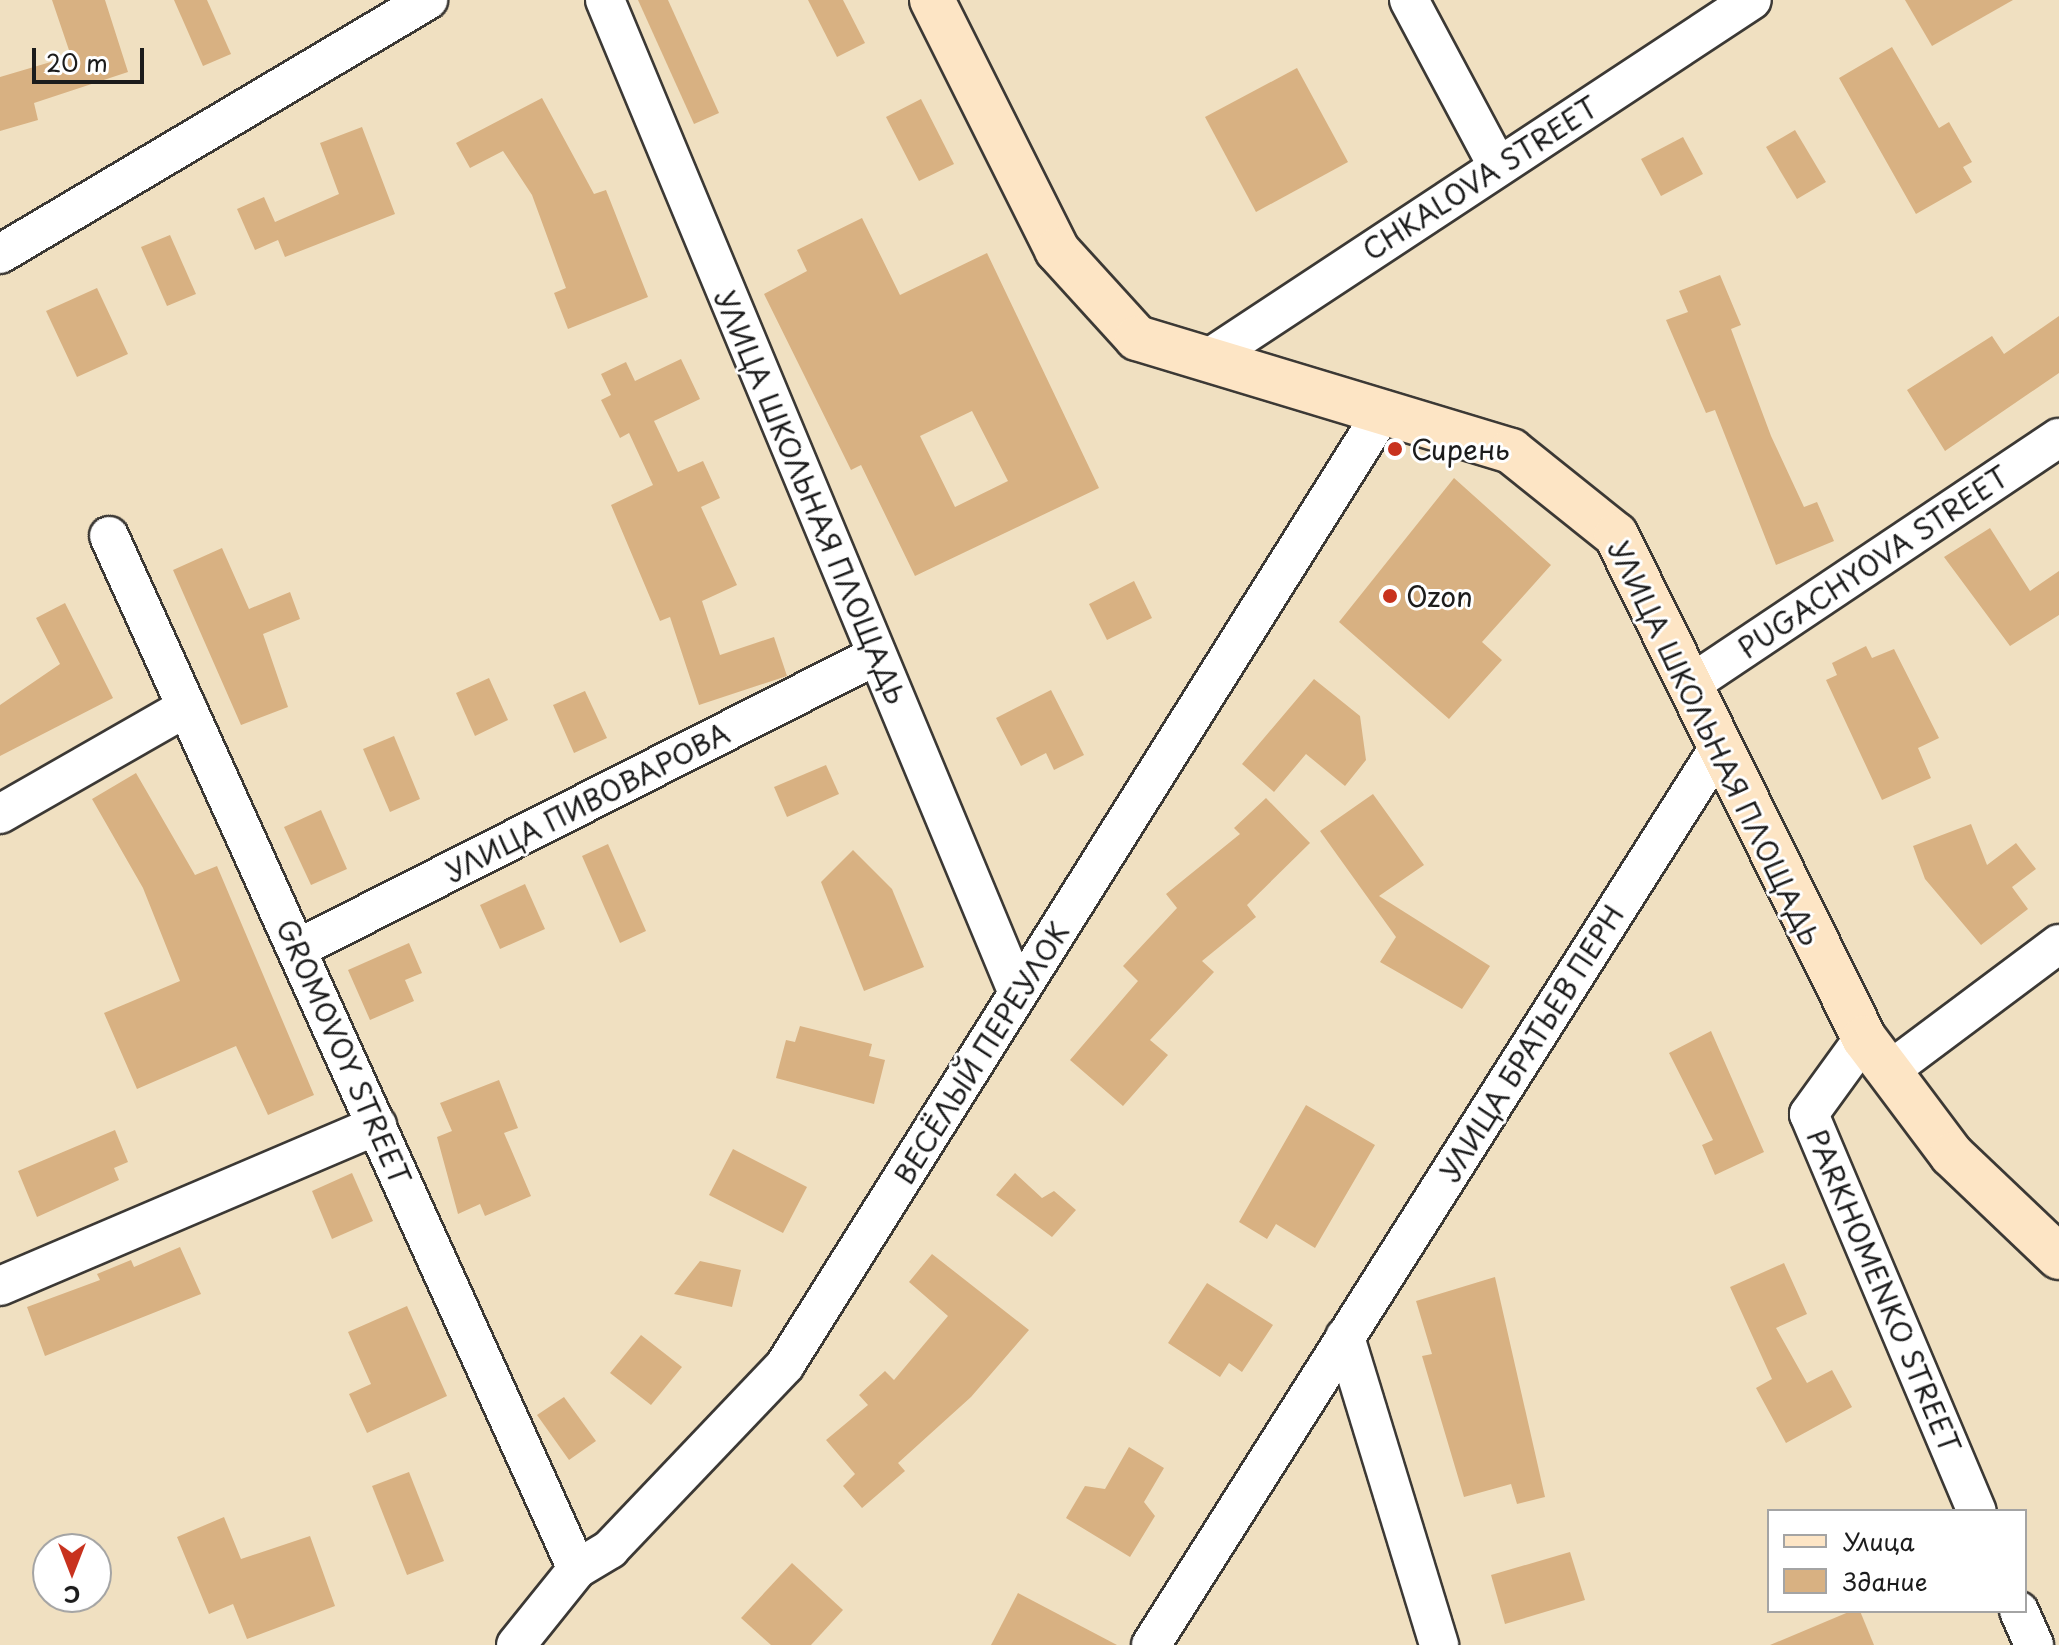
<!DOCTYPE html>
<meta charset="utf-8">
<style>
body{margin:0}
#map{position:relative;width:2059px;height:1645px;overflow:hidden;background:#f0e0c1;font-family:"Playpen Sans",sans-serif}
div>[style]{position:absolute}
.building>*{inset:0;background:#d8b182}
.roads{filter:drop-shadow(2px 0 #3c3935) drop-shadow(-2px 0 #3c3935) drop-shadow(0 2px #3c3935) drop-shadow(0 -2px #3c3935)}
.minor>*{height:38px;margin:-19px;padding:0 19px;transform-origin:19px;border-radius:19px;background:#fff}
.secondary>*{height:44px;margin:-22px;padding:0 22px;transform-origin:22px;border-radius:22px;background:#fde5c5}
.dots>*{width:22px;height:22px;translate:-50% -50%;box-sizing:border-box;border:4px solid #fff;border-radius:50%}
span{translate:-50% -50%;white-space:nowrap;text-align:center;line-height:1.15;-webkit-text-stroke:6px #fff;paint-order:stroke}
.street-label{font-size:28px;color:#1c1c1c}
.poi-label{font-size:28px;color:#1c1c1c}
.left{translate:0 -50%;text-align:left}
.legend{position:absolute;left:1767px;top:1509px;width:260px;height:104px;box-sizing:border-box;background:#fff;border:2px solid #a4a4a4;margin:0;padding:10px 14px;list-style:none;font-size:24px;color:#1c1c1c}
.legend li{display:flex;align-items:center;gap:16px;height:40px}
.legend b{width:40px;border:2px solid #a4a4a4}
.north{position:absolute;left:32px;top:1533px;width:80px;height:80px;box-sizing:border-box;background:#fff;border:2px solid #a4a4a4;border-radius:50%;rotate:180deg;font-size:22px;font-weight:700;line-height:32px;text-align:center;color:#1c1c1c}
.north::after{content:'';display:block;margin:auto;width:28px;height:36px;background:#c8321e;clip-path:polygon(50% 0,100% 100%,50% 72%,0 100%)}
.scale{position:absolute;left:32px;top:48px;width:112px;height:36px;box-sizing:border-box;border:4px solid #1c1c1c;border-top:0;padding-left:10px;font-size:24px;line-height:28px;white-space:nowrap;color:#1c1c1c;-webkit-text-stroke:6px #fff;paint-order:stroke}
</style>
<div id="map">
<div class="building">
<i style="clip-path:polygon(52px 0,105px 0,128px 72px,34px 103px,38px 120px,0 131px,0 77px,71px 56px)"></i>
<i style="clip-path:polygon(174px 0,207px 0,231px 54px,203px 66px)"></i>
<i style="clip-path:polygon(638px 0,668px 0,719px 113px,694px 124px)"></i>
<i style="clip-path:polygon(808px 0,843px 0,865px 43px,837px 57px)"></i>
<i style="clip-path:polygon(1905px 0,2013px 0,1932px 46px)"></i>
<i style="clip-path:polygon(1892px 47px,1939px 128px,1949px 122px,1972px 162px,1963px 167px,1972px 182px,1916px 214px,1839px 78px)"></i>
<i style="clip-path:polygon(1297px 68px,1348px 162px,1256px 212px,1205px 117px)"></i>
<i style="clip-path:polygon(542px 98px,594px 194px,606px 190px,648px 297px,568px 329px,554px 293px,566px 288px,532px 195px,503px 151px,470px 168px,456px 143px)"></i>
<i style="clip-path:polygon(921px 99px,954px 164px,919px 181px,886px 117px)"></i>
<i style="clip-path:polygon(362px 127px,395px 214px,285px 257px,278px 240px,255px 250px,237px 209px,264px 197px,275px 222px,339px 194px,320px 143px)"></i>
<i style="clip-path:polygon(1795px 130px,1826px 182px,1797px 199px,1766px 147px)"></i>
<i style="clip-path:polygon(1683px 137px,1703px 174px,1661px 196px,1641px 159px)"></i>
<i style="clip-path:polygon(evenodd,862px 218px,900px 295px,987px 253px,1099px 488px,915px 576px,861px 465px,851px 470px,764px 294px,807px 271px,797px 250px,862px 218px,972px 411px,1008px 481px,955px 507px,920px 436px,972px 411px)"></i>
<i style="clip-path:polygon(170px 235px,196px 294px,167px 306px,141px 247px)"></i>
<i style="clip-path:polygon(1720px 275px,1741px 325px,1731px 329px,1771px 436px,1804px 507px,1817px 502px,1834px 541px,1776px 565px,1715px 410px,1706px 413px,1666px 320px,1688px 312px,1679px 291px)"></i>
<i style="clip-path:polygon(97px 288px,128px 354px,77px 377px,46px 311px)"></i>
<i style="clip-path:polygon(2059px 316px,2059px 373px,1945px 451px,1907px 390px,1992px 336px,2004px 354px)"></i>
<i style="clip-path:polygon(681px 359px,700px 399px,654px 421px,678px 472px,703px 461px,720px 498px,701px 507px,737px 585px,702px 601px,720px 655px,774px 637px,787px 676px,699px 705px,670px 617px,660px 621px,611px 505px,653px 485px,629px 433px,620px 438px,601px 400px,611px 395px,601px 374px,626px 362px,635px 381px)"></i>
<i style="clip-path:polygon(1454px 478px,1551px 565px,1482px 642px,1502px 660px,1449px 719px,1339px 622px)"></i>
<i style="clip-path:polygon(1990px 528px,2030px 591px,2059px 571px,2059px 615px,2010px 646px,1944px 557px)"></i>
<i style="clip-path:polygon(222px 548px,249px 609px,290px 592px,300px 619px,263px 634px,288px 707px,241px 725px,173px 570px)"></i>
<i style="clip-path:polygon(1134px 581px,1152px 618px,1107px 640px,1089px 604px)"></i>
<i style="clip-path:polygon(65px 603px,113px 698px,0 756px,0 705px,60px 664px,36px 618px)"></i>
<i style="clip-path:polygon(1866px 646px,1872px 658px,1894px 649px,1939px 738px,1918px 748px,1931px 778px,1882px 800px,1826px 680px,1837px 675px,1832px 663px)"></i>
<i style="clip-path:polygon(489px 678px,508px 720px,475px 736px,456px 693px)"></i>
<i style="clip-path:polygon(1314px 679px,1360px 716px,1366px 760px,1345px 786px,1306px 754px,1274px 792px,1242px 764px)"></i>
<i style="clip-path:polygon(1051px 690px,1084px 755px,1054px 770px,1046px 753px,1021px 766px,996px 718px)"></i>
<i style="clip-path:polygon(585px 691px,607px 738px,574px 753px,553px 705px)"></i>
<i style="clip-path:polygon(394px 736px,420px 799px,390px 812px,363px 749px)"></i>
<i style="clip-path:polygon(826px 765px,839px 794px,787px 817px,774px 787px)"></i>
<i style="clip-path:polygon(136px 773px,195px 875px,217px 866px,314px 1095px,268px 1115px,236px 1046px,137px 1089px,104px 1013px,180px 981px,143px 888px,92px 799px)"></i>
<i style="clip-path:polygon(1373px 794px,1424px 865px,1379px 896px,1490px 966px,1462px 1009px,1380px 962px,1396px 937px,1320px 831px)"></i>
<i style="clip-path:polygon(1266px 798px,1310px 843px,1247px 905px,1256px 917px,1202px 961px,1214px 972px,1150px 1040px,1168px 1055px,1123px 1106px,1070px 1060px,1138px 981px,1123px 966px,1177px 908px,1166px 894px,1240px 834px,1234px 828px)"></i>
<i style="clip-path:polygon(321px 810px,347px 869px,311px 885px,284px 827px)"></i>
<i style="clip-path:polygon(1971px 824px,1987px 865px,2016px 843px,2036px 869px,2012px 887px,2028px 909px,1981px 945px,1925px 879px,1913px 846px)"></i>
<i style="clip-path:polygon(608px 844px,646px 931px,620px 943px,582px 856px)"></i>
<i style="clip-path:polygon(853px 850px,892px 889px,924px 967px,864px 991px,821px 882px)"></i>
<i style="clip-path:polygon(525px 884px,545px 929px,500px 949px,480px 905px)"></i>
<i style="clip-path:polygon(409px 943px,422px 973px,405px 980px,414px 1001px,370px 1020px,348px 970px)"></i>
<i style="clip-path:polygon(800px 1026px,872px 1044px,869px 1056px,885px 1060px,874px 1104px,776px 1078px,786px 1040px,795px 1042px)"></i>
<i style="clip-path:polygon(1711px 1031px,1764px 1152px,1715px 1175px,1702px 1145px,1713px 1140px,1669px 1053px)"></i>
<i style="clip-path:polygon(499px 1080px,518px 1128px,504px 1133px,531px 1196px,485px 1216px,480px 1204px,458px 1214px,437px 1137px,452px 1131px,440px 1103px)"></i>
<i style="clip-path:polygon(1306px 1105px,1375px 1145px,1315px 1248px,1276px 1224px,1267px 1239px,1239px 1222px)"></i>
<i style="clip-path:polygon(115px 1130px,128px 1162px,114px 1168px,119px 1180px,37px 1217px,18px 1171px)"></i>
<i style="clip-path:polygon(733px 1149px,807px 1187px,783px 1233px,709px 1195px)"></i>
<i style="clip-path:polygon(352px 1173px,373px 1221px,332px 1239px,312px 1191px)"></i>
<i style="clip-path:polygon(1015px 1173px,1042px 1198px,1054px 1191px,1076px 1210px,1052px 1237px,996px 1195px)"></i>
<i style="clip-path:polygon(180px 1247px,201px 1294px,45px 1356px,27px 1307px,100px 1280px,97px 1274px,131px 1260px,134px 1267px)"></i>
<i style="clip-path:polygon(932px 1254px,1029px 1330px,971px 1397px,898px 1463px,905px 1471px,862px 1508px,843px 1486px,855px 1474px,826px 1440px,868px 1405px,859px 1395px,885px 1371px,894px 1380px,948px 1316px,909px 1282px)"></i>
<i style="clip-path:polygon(700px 1261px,741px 1270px,732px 1307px,674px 1294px)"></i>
<i style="clip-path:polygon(1784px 1263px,1807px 1314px,1776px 1328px,1807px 1383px,1832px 1370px,1852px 1407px,1786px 1443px,1756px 1388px,1772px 1379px,1730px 1287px)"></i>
<i style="clip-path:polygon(1495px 1277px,1545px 1497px,1517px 1504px,1511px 1484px,1464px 1497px,1422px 1356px,1432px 1354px,1416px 1301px)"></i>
<i style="clip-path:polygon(1207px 1283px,1273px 1325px,1242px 1372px,1229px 1363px,1220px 1377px,1168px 1343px)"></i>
<i style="clip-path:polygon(407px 1306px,447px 1396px,367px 1433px,349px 1394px,371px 1384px,348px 1332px)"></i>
<i style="clip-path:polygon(641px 1335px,682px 1367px,651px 1405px,610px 1373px)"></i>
<i style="clip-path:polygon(564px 1397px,596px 1441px,569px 1460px,537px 1415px)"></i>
<i style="clip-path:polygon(1129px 1447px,1164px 1468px,1144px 1502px,1155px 1516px,1130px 1557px,1066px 1518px,1085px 1486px,1105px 1489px)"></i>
<i style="clip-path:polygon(409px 1472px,444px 1561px,407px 1575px,372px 1486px)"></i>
<i style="clip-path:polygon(224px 1517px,241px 1559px,310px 1536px,335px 1606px,247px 1639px,233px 1604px,209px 1614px,177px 1537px)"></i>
<i style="clip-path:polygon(1570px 1552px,1585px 1600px,1505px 1624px,1491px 1575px)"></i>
<i style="clip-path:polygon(792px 1563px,843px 1610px,811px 1645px,771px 1645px,741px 1618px)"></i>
<i style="clip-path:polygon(1018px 1593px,1117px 1645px,991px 1645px)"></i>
<i style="clip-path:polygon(1851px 1611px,1860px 1611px,1874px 1645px,1770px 1645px)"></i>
</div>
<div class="roads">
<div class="minor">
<i style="left:605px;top:0;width:1075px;rotate:67.42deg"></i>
<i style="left:1409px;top:0;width:187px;rotate:61.9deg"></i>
<i style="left:0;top:254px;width:498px;rotate:-30.7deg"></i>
<i style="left:1209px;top:358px;width:650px;rotate:-33.4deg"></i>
<i style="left:109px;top:536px;width:1134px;rotate:65.63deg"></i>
<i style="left:1688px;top:686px;width:446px;rotate:-33.8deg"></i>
<i style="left:0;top:814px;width:215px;rotate:-29.8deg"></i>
<i style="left:297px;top:949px;width:650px;rotate:-26.88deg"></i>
<i style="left:1864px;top:1038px;width:94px;rotate:125.9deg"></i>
<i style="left:1809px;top:1114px;width:431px;rotate:67.1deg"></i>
<i style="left:1889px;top:1071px;width:212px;rotate:-36.8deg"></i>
<i style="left:0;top:1286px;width:410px;rotate:-23.1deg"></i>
<i style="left:1345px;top:1337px;width:322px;rotate:73deg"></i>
<i style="left:2019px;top:1611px;width:37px;rotate:66deg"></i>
<i style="left:516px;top:1645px;width:97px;rotate:-51.2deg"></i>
<i style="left:577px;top:1569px;width:39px;rotate:-31deg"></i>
<i style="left:610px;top:1549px;width:254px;rotate:-46.4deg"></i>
<i style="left:785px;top:1365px;width:1127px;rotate:-57.9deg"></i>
<i style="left:1151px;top:1645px;width:1060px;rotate:-57.67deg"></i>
</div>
<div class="secondary">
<i style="left:932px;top:0;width:280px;rotate:63.4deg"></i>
<i style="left:1057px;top:250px;width:119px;rotate:47.7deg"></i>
<i style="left:1137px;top:338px;width:391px;rotate:16.8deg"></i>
<i style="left:1511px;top:451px;width:134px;rotate:38.7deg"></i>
<i style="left:1616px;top:535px;width:561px;rotate:63.75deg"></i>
<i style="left:1864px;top:1038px;width:146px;rotate:53.1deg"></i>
<i style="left:1952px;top:1155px;width:148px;rotate:43.6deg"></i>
</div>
</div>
<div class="dots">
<i style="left:1395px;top:449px;background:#c8321e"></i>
<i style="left:1390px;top:596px;background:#c8321e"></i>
</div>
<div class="street-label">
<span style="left:1480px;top:178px;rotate:-33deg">CHKALOVA STREET</span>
<span style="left:811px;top:497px;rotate:67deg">УЛИЦА ШКОЛЬНАЯ ПЛОЩАДЬ</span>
<span style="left:1873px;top:562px;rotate:-34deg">PUGACHYOVA STREET</span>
<span style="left:1715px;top:743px;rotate:64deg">УЛИЦА ШКОЛЬНАЯ ПЛОЩАДЬ</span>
<span style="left:587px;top:802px;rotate:-27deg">УЛИЦА ПИВОВАРОВА</span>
<span style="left:1531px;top:1043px;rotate:-58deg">УЛИЦА БРАТЬЕВ ПЕРН</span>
<span style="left:344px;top:1052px;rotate:66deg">GROMOVOY STREET</span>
<span style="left:981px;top:1053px;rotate:-58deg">ВЕСЁЛЫЙ ПЕРЕУЛОК</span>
<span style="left:1884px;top:1291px;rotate:67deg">PARKHOMENKO STREET</span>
</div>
<div class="poi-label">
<span class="left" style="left:1411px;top:449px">Сирень</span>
<span class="left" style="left:1406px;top:596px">Ozon</span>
</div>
<ul class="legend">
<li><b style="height:10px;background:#fde5c5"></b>Улица</li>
<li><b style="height:22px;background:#d8b182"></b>Здание</li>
</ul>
<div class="north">С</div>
<div class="scale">20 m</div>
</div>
